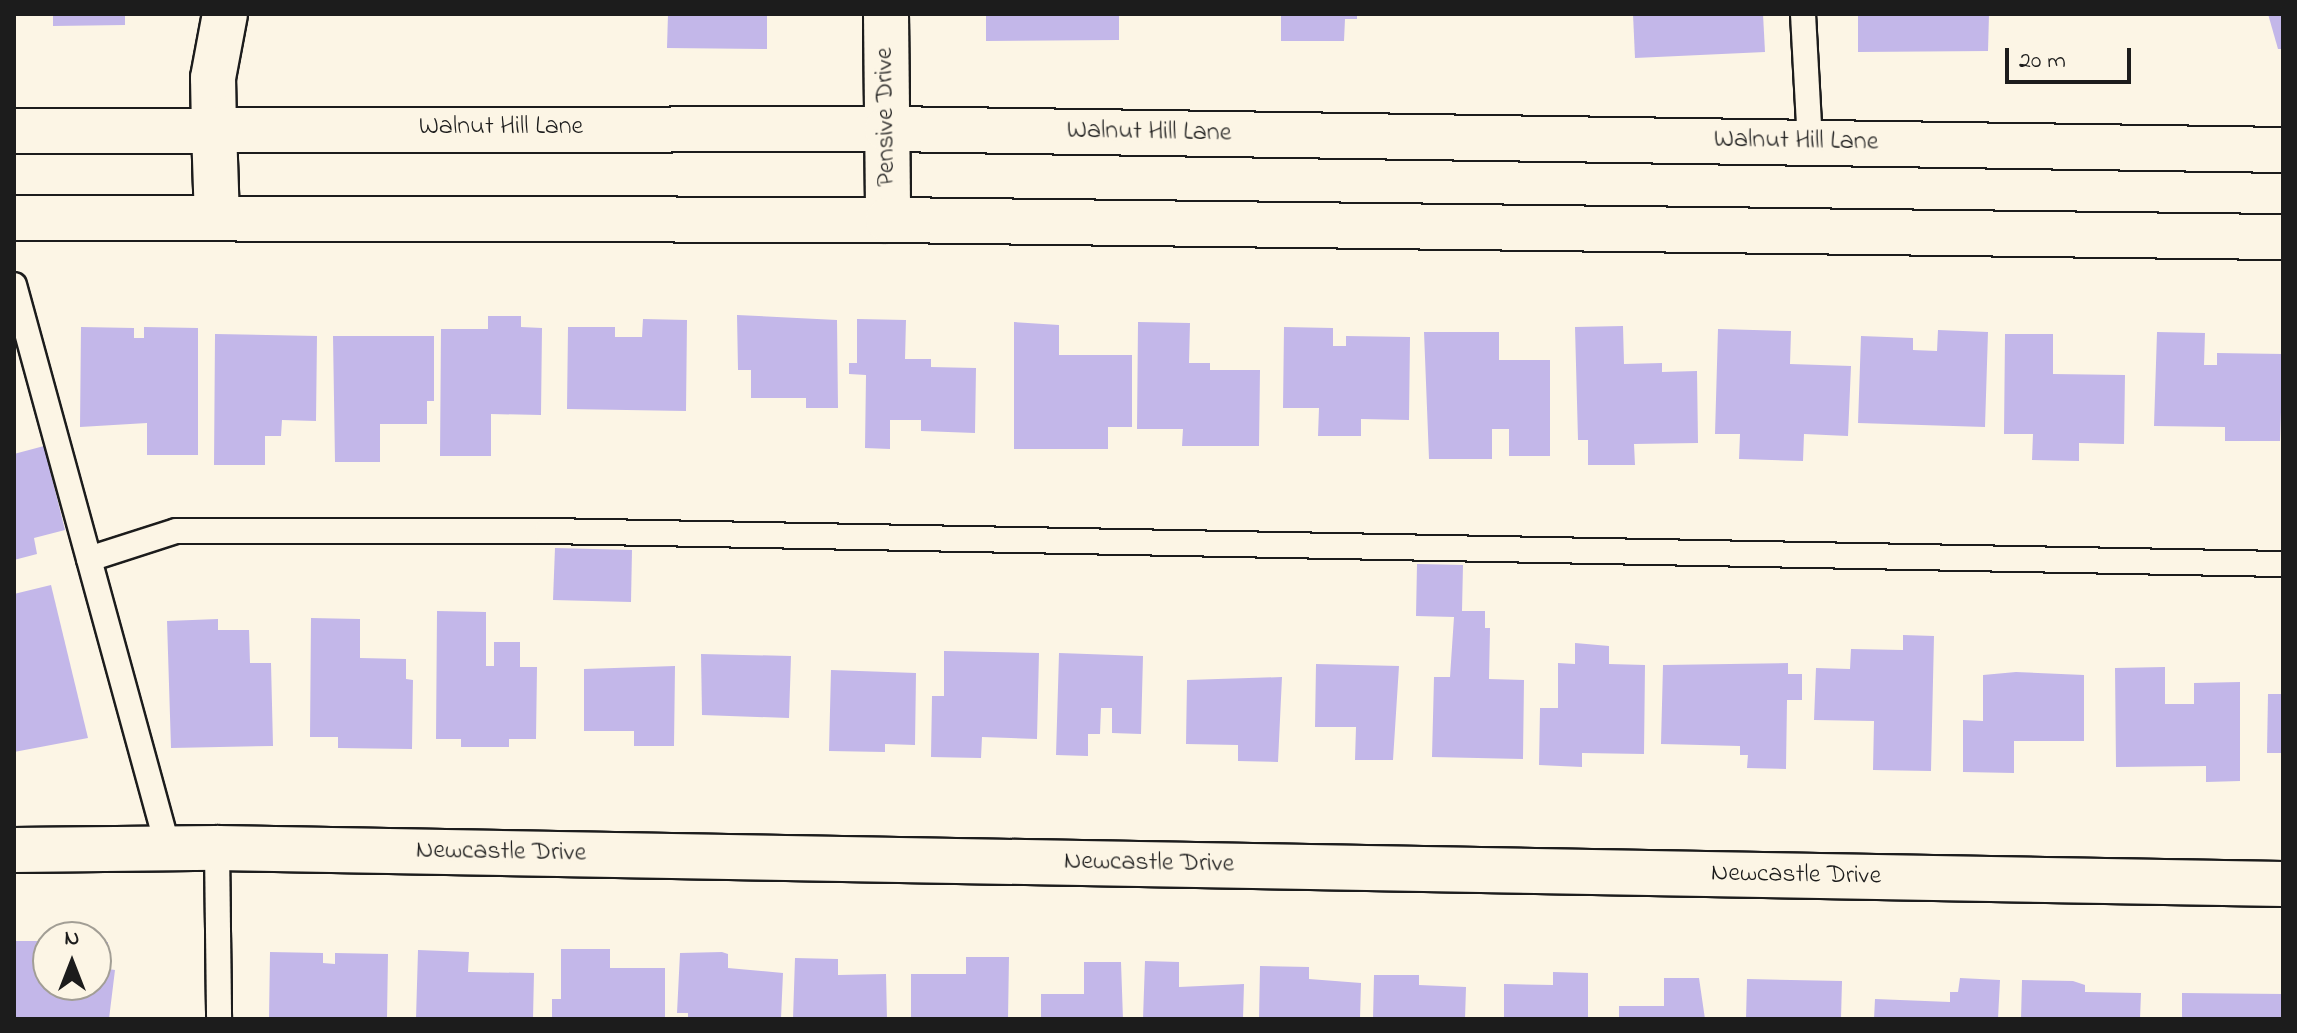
<!DOCTYPE html>
<style>
body{margin:0}
#map{position:relative;width:2297px;height:1033px;overflow:hidden;background:#fcf5e5;font-family:"Indie Flower",sans-serif}
div>[style]{position:absolute}
.building>*{inset:0;background:#c3b7e9}
.roads{filter:drop-shadow(2px 0 #1c1c1c) drop-shadow(-2px 0 #1c1c1c) drop-shadow(0 2px #1c1c1c) drop-shadow(0 -2px #1c1c1c)}
.lane>*{height:24px;margin:-12px;padding:0 12px;transform-origin:12px;border-radius:12px;background:#fcf5e5}
.street>*{height:44px;margin:-22px;padding:0 22px;transform-origin:22px;border-radius:22px;background:#fcf5e5}
.secondary>*{height:44px;margin:-22px;padding:0 22px;transform-origin:22px;border-radius:22px;background:#fcf5e5}
span{translate:-50% -50%;white-space:nowrap;text-align:center;line-height:1.15;-webkit-text-stroke:6px #fcf5e5;paint-order:stroke}
.street-label{font-size:26px;color:#1c1c1c}
.frame{position:absolute;inset:0;border:16px solid #1c1c1c;pointer-events:none}
.north{position:absolute;left:32px;top:921px;width:80px;height:80px;box-sizing:border-box;background:#fcf5e5;border:2px solid #a29e95;border-radius:50%;rotate:0deg;font-size:22px;font-weight:700;line-height:32px;text-align:center;color:#1c1c1c}
.north::after{content:'';display:block;margin:auto;width:28px;height:36px;background:#1c1c1c;clip-path:polygon(50% 0,100% 100%,50% 72%,0 100%)}
.scale{position:absolute;left:2005px;top:48px;width:126px;height:36px;box-sizing:border-box;border:4px solid #1c1c1c;border-top:0;padding-left:10px;font-size:24px;line-height:28px;white-space:nowrap;color:#1c1c1c;-webkit-text-stroke:6px #fcf5e5;paint-order:stroke}
</style>
<div id="map">
<div class="building">
<i style="clip-path:polygon(53px 14px,125px 14px,125px 25px,53px 26px)"></i>
<i style="clip-path:polygon(668px 14px,767px 14px,767px 49px,667px 48px)"></i>
<i style="clip-path:polygon(986px 14px,1119px 14px,1119px 40px,986px 41px)"></i>
<i style="clip-path:polygon(1281px 14px,1357px 14px,1357px 19px,1345px 19px,1344px 41px,1281px 41px)"></i>
<i style="clip-path:polygon(1633px 14px,1763px 14px,1765px 52px,1635px 58px)"></i>
<i style="clip-path:polygon(1858px 14px,1989px 14px,1988px 51px,1858px 52px)"></i>
<i style="clip-path:polygon(2268px 14px,2283px 14px,2283px 49px,2278px 49px)"></i>
<i style="clip-path:polygon(737px 315px,837px 320px,838px 408px,806px 408px,806px 398px,751px 398px,751px 370px,738px 370px)"></i>
<i style="clip-path:polygon(488px 316px,521px 316px,521px 327px,542px 328px,541px 415px,491px 414px,491px 456px,440px 456px,441px 329px,488px 329px)"></i>
<i style="clip-path:polygon(643px 319px,687px 320px,686px 411px,567px 409px,568px 327px,615px 327px,615px 337px,642px 337px)"></i>
<i style="clip-path:polygon(857px 319px,906px 320px,905px 359px,931px 359px,931px 367px,976px 368px,975px 433px,921px 431px,921px 420px,890px 420px,890px 449px,865px 448px,866px 375px,849px 374px,849px 363px,857px 363px)"></i>
<i style="clip-path:polygon(1014px 322px,1059px 325px,1059px 355px,1132px 355px,1132px 427px,1108px 427px,1108px 449px,1014px 449px)"></i>
<i style="clip-path:polygon(1138px 322px,1190px 323px,1189px 363px,1210px 363px,1210px 370px,1260px 370px,1259px 446px,1182px 446px,1183px 429px,1137px 429px)"></i>
<i style="clip-path:polygon(1623px 326px,1624px 364px,1662px 363px,1662px 372px,1697px 371px,1698px 443px,1634px 444px,1635px 465px,1588px 465px,1588px 440px,1578px 440px,1575px 327px)"></i>
<i style="clip-path:polygon(81px 327px,134px 328px,134px 338px,144px 338px,144px 327px,198px 328px,198px 455px,147px 455px,147px 423px,80px 427px)"></i>
<i style="clip-path:polygon(1284px 327px,1333px 328px,1333px 346px,1346px 346px,1346px 336px,1410px 337px,1409px 420px,1361px 419px,1361px 436px,1318px 436px,1319px 408px,1283px 408px)"></i>
<i style="clip-path:polygon(1718px 329px,1791px 331px,1790px 364px,1851px 366px,1848px 436px,1804px 434px,1803px 461px,1739px 459px,1740px 434px,1715px 434px)"></i>
<i style="clip-path:polygon(1938px 330px,1988px 332px,1985px 427px,1858px 423px,1861px 336px,1913px 338px,1913px 350px,1937px 351px)"></i>
<i style="clip-path:polygon(1424px 332px,1499px 332px,1499px 360px,1550px 360px,1550px 456px,1509px 456px,1509px 429px,1492px 429px,1492px 459px,1429px 459px)"></i>
<i style="clip-path:polygon(2157px 332px,2205px 333px,2204px 365px,2217px 365px,2217px 353px,2283px 354px,2280px 441px,2225px 441px,2225px 427px,2154px 426px)"></i>
<i style="clip-path:polygon(215px 334px,317px 336px,316px 421px,282px 420px,281px 436px,265px 436px,265px 465px,214px 465px)"></i>
<i style="clip-path:polygon(2005px 334px,2053px 334px,2053px 374px,2125px 375px,2124px 444px,2079px 443px,2079px 461px,2032px 460px,2033px 434px,2004px 434px)"></i>
<i style="clip-path:polygon(333px 336px,434px 336px,434px 401px,427px 401px,427px 424px,380px 424px,380px 462px,335px 462px)"></i>
<i style="clip-path:polygon(44px 446px,65px 530px,34px 538px,37px 554px,14px 560px,14px 454px)"></i>
<i style="clip-path:polygon(555px 548px,632px 550px,631px 602px,553px 600px)"></i>
<i style="clip-path:polygon(1417px 564px,1463px 565px,1462px 611px,1485px 611px,1485px 628px,1490px 628px,1489px 679px,1524px 680px,1523px 759px,1432px 757px,1434px 677px,1450px 677px,1454px 617px,1416px 616px)"></i>
<i style="clip-path:polygon(51px 585px,88px 738px,14px 752px,14px 594px)"></i>
<i style="clip-path:polygon(437px 611px,486px 612px,486px 666px,494px 666px,494px 642px,520px 642px,520px 667px,537px 667px,536px 739px,509px 739px,509px 747px,461px 747px,461px 739px,436px 739px)"></i>
<i style="clip-path:polygon(311px 618px,360px 619px,360px 658px,406px 659px,406px 679px,413px 680px,412px 749px,338px 748px,338px 737px,310px 737px)"></i>
<i style="clip-path:polygon(218px 619px,218px 630px,249px 630px,250px 663px,271px 663px,273px 746px,171px 748px,167px 621px)"></i>
<i style="clip-path:polygon(1903px 635px,1934px 636px,1931px 771px,1873px 770px,1874px 721px,1814px 720px,1816px 668px,1850px 669px,1851px 649px,1903px 650px)"></i>
<i style="clip-path:polygon(1575px 643px,1609px 646px,1609px 664px,1645px 665px,1644px 754px,1582px 753px,1582px 767px,1539px 765px,1540px 708px,1558px 708px,1558px 663px,1575px 664px)"></i>
<i style="clip-path:polygon(944px 651px,1039px 653px,1037px 739px,982px 737px,981px 758px,931px 757px,932px 696px,944px 696px)"></i>
<i style="clip-path:polygon(1059px 653px,1143px 656px,1141px 734px,1112px 733px,1112px 708px,1101px 708px,1100px 734px,1088px 734px,1088px 756px,1056px 755px)"></i>
<i style="clip-path:polygon(701px 654px,791px 656px,789px 718px,702px 715px)"></i>
<i style="clip-path:polygon(1788px 663px,1788px 674px,1802px 674px,1802px 700px,1787px 700px,1786px 769px,1747px 768px,1748px 755px,1740px 755px,1740px 746px,1661px 744px,1663px 665px)"></i>
<i style="clip-path:polygon(1316px 664px,1399px 666px,1393px 760px,1355px 760px,1356px 727px,1315px 727px)"></i>
<i style="clip-path:polygon(675px 666px,674px 746px,634px 746px,634px 731px,584px 731px,584px 669px)"></i>
<i style="clip-path:polygon(2165px 667px,2165px 704px,2194px 704px,2194px 683px,2240px 682px,2240px 781px,2206px 782px,2206px 766px,2116px 767px,2115px 668px)"></i>
<i style="clip-path:polygon(831px 670px,916px 673px,915px 745px,885px 744px,885px 752px,829px 751px)"></i>
<i style="clip-path:polygon(2016px 672px,2084px 675px,2084px 741px,2014px 741px,2014px 773px,1963px 772px,1963px 720px,1983px 721px,1983px 675px)"></i>
<i style="clip-path:polygon(1282px 677px,1278px 762px,1238px 761px,1238px 745px,1186px 744px,1187px 680px)"></i>
<i style="clip-path:polygon(2268px 694px,2283px 694px,2283px 753px,2267px 753px)"></i>
<i style="clip-path:polygon(14px 941px,48px 941px,48px 985px,96px 985px,96px 942px,108px 942px,108px 969px,115px 970px,109px 1019px,14px 1019px)"></i>
<i style="clip-path:polygon(561px 949px,610px 949px,610px 968px,665px 968px,665px 1019px,552px 1019px,552px 999px,561px 999px)"></i>
<i style="clip-path:polygon(418px 950px,469px 952px,468px 972px,534px 973px,533px 1019px,416px 1019px)"></i>
<i style="clip-path:polygon(270px 952px,323px 953px,323px 963px,335px 964px,335px 953px,388px 954px,387px 1019px,269px 1019px)"></i>
<i style="clip-path:polygon(722px 952px,728px 954px,728px 968px,783px 973px,781px 1019px,688px 1019px,688px 1013px,677px 1013px,680px 953px)"></i>
<i style="clip-path:polygon(966px 957px,1009px 957px,1008px 1019px,911px 1019px,911px 974px,966px 974px)"></i>
<i style="clip-path:polygon(795px 958px,838px 959px,838px 975px,886px 974px,887px 1019px,793px 1019px)"></i>
<i style="clip-path:polygon(1145px 961px,1179px 962px,1179px 987px,1244px 984px,1243px 1019px,1143px 1019px)"></i>
<i style="clip-path:polygon(1084px 962px,1121px 962px,1123px 1019px,1041px 1019px,1041px 994px,1084px 994px)"></i>
<i style="clip-path:polygon(1260px 966px,1309px 967px,1309px 979px,1361px 983px,1360px 1019px,1259px 1019px)"></i>
<i style="clip-path:polygon(1553px 972px,1588px 973px,1588px 1019px,1504px 1019px,1504px 984px,1553px 985px)"></i>
<i style="clip-path:polygon(1374px 975px,1419px 975px,1419px 985px,1466px 987px,1465px 1019px,1373px 1019px)"></i>
<i style="clip-path:polygon(1664px 978px,1699px 978px,1705px 1019px,1619px 1019px,1619px 1006px,1664px 1006px)"></i>
<i style="clip-path:polygon(1960px 978px,2000px 980px,1998px 1019px,1874px 1019px,1875px 999px,1950px 1002px,1950px 992px,1958px 992px)"></i>
<i style="clip-path:polygon(1747px 979px,1842px 981px,1841px 1019px,1746px 1019px)"></i>
<i style="clip-path:polygon(2022px 980px,2073px 981px,2085px 985px,2085px 992px,2141px 993px,2140px 1019px,2021px 1019px)"></i>
<i style="clip-path:polygon(2182px 993px,2283px 994px,2283px 1019px,2182px 1019px)"></i>
</div>
<div class="roads">
<div class="lane">
<i style="left:1803px;top:14px;width:129px;rotate:86.9deg"></i>
<i style="left:14px;top:285px;width:584px;rotate:74.7deg"></i>
<i style="left:89px;top:559px;width:91px;rotate:-17.8deg"></i>
<i style="left:176px;top:531px;width:371px"></i>
<i style="left:547px;top:531px;width:1736px;rotate:1.09deg"></i>
<i style="left:217px;top:848px;width:171px;rotate:89.3deg"></i>
</div>
<div class="street">
<i style="left:886px;top:14px;width:206px;rotate:89.4deg"></i>
<i style="left:214px;top:129px;width:51px;rotate:-91.1deg"></i>
<i style="left:213px;top:78px;width:65px;rotate:-79.4deg"></i>
<i style="left:14px;top:850px;width:203px;rotate:-0.6deg"></i>
<i style="left:217px;top:848px;width:2066px;rotate:1deg"></i>
</div>
<div class="secondary">
<i style="left:214px;top:129px;width:89px;rotate:88.1deg"></i>
<i style="left:14px;top:131px;width:873px;rotate:-0.13deg"></i>
<i style="left:887px;top:129px;width:1396px;rotate:0.86deg"></i>
<i style="left:14px;top:218px;width:874px;rotate:0.13deg"></i>
<i style="left:888px;top:220px;width:1395px;rotate:0.7deg"></i>
</div>
</div>
<div class="street-label">
<span style="left:887px;top:117px;rotate:-91deg">Pensive Drive</span>
<span style="left:501px;top:128px">Walnut Hill Lane</span>
<span style="left:1149px;top:133px;rotate:1deg">Walnut Hill Lane</span>
<span style="left:1796px;top:142px;rotate:1deg">Walnut Hill Lane</span>
<span style="left:501px;top:853px;rotate:1deg">Newcastle Drive</span>
<span style="left:1149px;top:864px;rotate:1deg">Newcastle Drive</span>
<span style="left:1796px;top:876px;rotate:1deg">Newcastle Drive</span>
</div>
<div class="frame"></div>
<div class="north">N</div>
<div class="scale">20 m</div>
</div>
